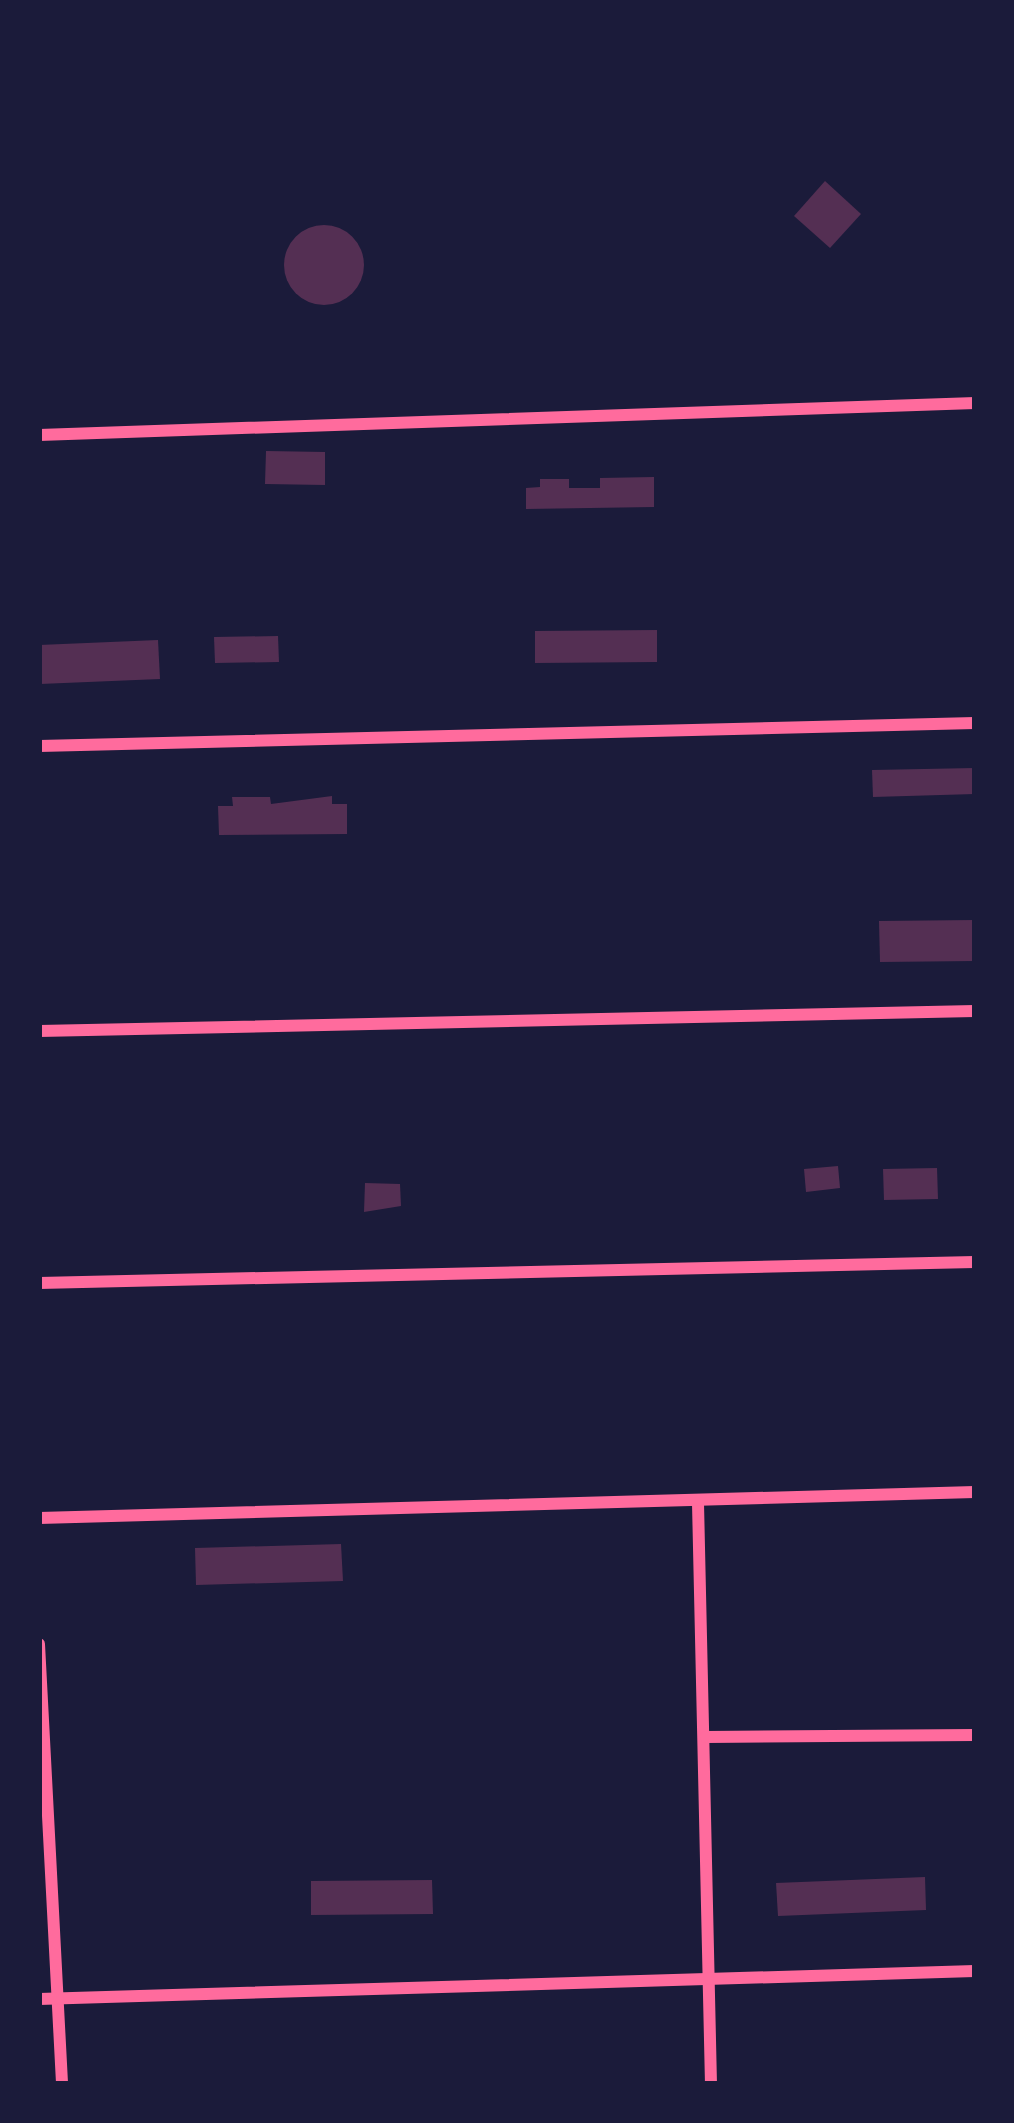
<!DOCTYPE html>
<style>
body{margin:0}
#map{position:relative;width:1014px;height:2123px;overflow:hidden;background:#1b1b3a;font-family:Karla,sans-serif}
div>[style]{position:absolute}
.building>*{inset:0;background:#542f53}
.round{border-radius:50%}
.minor>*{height:12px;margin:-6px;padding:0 6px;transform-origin:6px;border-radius:6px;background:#ff6b9d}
span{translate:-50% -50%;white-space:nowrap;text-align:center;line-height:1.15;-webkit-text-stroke:12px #1b1b3a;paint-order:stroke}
.frame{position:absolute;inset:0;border:42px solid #1b1b3a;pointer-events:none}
</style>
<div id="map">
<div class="building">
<i style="clip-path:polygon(825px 181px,861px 214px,830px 248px,794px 216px)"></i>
<i class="round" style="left:284px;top:225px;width:80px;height:80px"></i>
<i style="clip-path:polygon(266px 451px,325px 452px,325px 485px,265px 484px)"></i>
<i style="clip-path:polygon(654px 477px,654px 507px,526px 509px,526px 488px,540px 487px,540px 479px,569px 479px,569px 488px,600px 488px,600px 478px)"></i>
<i style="clip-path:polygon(657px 630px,657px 662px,535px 663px,535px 631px)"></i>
<i style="clip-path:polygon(278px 636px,279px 662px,215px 663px,214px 637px)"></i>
<i style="clip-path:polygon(158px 640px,160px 679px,40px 684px,39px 645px)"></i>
<i style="clip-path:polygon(975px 768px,975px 794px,873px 797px,872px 770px)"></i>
<i style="clip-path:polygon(332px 796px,332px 804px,347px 804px,347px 834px,219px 835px,218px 806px,233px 806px,232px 797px,270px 797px,271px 804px)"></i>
<i style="clip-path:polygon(975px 920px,975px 961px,880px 962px,879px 921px)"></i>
<i style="clip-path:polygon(838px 1166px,840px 1188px,806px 1192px,804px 1169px)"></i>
<i style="clip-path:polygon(937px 1168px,938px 1199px,884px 1200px,883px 1169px)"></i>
<i style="clip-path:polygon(365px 1183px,400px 1184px,401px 1206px,364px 1212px)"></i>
<i style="clip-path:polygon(341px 1544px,343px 1581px,196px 1585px,195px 1548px)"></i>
<i style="clip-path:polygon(925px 1877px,926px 1910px,778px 1916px,776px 1883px)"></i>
<i style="clip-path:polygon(432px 1880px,433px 1914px,311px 1915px,311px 1881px)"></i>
</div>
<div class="minor">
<i style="left:39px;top:435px;width:937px;rotate:-1.96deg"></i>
<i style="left:39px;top:746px;width:936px;rotate:-1.41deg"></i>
<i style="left:39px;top:1031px;width:936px;rotate:-1.22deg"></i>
<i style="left:39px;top:1283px;width:936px;rotate:-1.29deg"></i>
<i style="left:698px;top:1503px;width:581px;rotate:88.72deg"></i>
<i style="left:39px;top:1518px;width:936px;rotate:-1.59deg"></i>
<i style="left:39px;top:1644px;width:441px;rotate:87deg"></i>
<i style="left:706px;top:1737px;width:269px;rotate:-0.4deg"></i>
<i style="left:39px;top:1999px;width:936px;rotate:-1.71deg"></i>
</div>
<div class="frame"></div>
</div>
